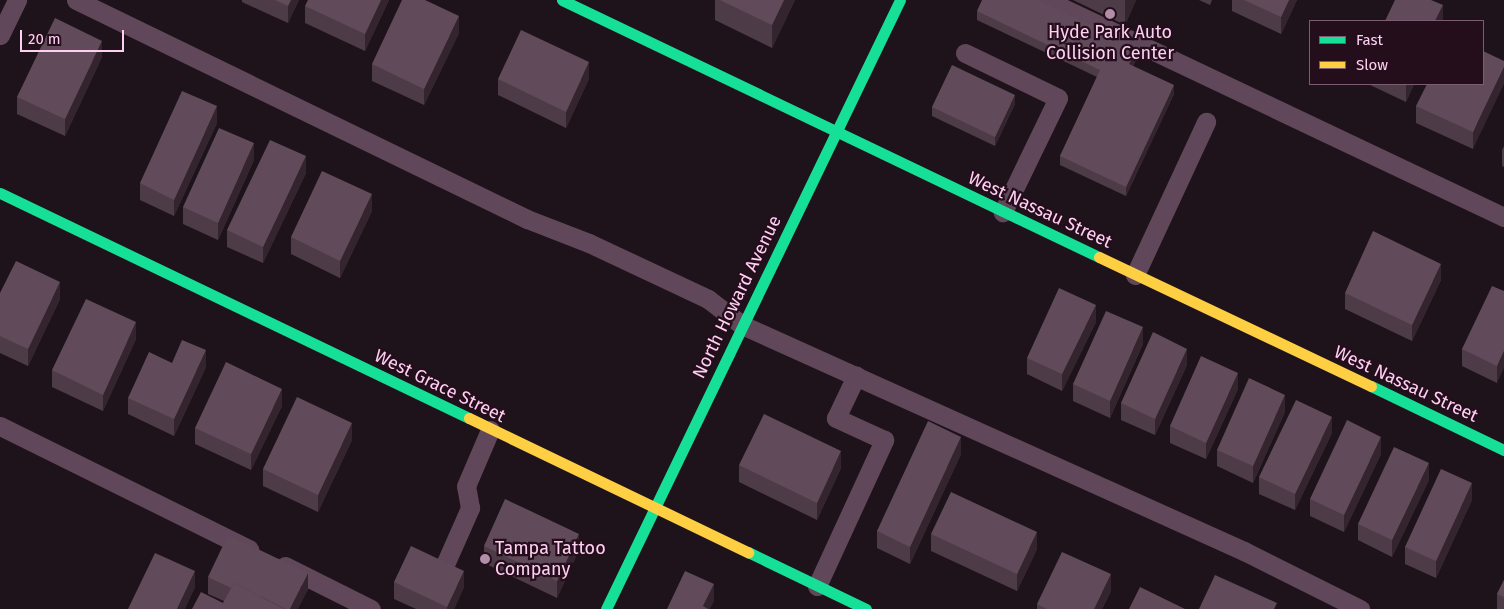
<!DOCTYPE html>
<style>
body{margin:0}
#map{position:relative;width:1504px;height:609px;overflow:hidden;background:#1f131b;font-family:"Fira Sans",sans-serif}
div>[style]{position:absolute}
.lane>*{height:19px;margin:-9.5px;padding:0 9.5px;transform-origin:9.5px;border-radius:9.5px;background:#60475a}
.fast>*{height:11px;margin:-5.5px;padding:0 5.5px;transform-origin:5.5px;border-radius:5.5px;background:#16e098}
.slow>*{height:11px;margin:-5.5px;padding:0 5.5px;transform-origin:5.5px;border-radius:5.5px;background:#ffcf43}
.wall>*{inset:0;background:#4e3b48}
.shaded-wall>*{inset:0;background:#33242e}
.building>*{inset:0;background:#614b5a}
.dots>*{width:14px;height:14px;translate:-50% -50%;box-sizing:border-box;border:2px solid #240e1c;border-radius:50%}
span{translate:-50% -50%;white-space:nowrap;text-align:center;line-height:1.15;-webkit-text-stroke:4.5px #240e1c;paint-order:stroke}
.poi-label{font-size:18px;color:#ffd0f2}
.left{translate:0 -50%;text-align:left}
.street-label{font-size:18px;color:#ffd0f2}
.legend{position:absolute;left:1309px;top:20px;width:175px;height:65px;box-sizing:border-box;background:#240e1c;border:1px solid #7c5c72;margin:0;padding:6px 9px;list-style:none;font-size:15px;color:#ffd0f2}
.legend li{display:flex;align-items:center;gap:10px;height:25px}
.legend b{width:25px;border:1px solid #7c5c72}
.scale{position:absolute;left:20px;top:30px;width:104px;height:22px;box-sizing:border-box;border:2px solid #ffd0f2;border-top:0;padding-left:6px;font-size:15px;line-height:18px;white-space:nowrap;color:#ffd0f2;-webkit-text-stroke:4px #240e1c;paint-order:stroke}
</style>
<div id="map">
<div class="lane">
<i style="left:76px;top:0;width:501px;rotate:25.9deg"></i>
<i style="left:527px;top:219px;width:66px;rotate:21.2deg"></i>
<i style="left:589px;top:243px;width:132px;rotate:25.2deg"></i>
<i style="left:708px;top:299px;width:43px;rotate:37.4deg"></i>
<i style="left:742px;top:325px;width:551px;rotate:24.24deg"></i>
<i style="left:1244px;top:551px;width:130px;rotate:26.6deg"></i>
<i style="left:1046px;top:0;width:507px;rotate:25.35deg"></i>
<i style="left:0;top:35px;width:39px;rotate:-64deg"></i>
<i style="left:965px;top:53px;width:103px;rotate:25.8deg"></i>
<i style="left:1058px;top:98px;width:127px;rotate:115.8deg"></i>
<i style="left:1135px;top:275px;width:169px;rotate:-65.1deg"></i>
<i style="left:0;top:426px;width:278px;rotate:26.3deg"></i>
<i style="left:285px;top:566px;width:96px;rotate:26.6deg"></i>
<i style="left:443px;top:569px;width:67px;rotate:-66.1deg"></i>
<i style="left:470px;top:508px;width:22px;rotate:-100deg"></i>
<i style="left:466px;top:486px;width:61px;rotate:-66.8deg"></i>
<i style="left:817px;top:586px;width:161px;rotate:-65.3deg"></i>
<i style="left:884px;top:440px;width:53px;rotate:-155.4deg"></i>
<i style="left:836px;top:418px;width:47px;rotate:-64.5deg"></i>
</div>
<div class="fast">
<i style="left:562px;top:0;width:595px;rotate:25.58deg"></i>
<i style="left:0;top:193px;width:520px;rotate:25.63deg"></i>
<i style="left:1371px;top:386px;width:148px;rotate:25.7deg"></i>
<i style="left:748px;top:552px;width:131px;rotate:25.8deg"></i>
<i style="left:606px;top:609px;width:676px;rotate:-64.23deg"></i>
</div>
<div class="slow">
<i style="left:1099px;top:257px;width:301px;rotate:25.4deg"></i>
<i style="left:469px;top:418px;width:310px;rotate:25.7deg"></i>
</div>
<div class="wall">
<i style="clip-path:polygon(242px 0,299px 0,288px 23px,242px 2px)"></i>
<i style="clip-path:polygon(389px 0,365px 51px,305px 23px,305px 6px)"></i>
<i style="clip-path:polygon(715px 0,795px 0,772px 48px,715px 20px)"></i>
<i style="clip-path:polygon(1073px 0,1136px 0,1125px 25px)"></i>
<i style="clip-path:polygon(1199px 0,1212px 0,1210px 5px)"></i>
<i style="clip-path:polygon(1232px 0,1297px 0,1281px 34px,1232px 11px)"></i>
<i style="clip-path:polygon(977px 11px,1138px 56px,1133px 66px,1174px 94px,1126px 196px,1060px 165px,1060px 156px,1097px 77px,977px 20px)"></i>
<i style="clip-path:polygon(459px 33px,424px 105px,372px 81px,372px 64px)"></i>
<i style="clip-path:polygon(102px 57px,65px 136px,17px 114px,17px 97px)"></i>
<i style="clip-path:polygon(498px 79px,589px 79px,566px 128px,498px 95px)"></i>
<i style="clip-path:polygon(1368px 84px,1414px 84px,1406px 102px)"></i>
<i style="clip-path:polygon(1483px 84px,1473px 149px,1416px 123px,1416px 106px)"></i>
<i style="clip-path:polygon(1015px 104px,995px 146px,932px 116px,932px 107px)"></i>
<i style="clip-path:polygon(217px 123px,174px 216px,140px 200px,140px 183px)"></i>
<i style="clip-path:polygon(1504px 146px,1504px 167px,1502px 166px,1502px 150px)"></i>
<i style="clip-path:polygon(254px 160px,218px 240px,183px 224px,183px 207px)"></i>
<i style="clip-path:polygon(306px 173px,263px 263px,227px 247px,227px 230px)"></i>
<i style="clip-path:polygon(372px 211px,340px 278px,291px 254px,291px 237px)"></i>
<i style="clip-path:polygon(1441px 280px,1412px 341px,1345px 309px,1345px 293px)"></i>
<i style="clip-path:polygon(1504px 291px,1497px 383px,1462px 366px,1462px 349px)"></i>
<i style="clip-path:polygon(0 293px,60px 299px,28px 366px,0 353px)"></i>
<i style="clip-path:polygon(1096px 322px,1062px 391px,1027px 374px,1027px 358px)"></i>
<i style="clip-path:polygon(136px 339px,103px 411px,52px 387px,52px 370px)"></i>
<i style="clip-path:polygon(1143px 344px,1110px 418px,1073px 401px,1073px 384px)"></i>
<i style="clip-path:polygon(1187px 365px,1155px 435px,1121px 420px,1121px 403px)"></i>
<i style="clip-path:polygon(206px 367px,174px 436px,128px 414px,128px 398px)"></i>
<i style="clip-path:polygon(1238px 389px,1206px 459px,1170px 443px,1170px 426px)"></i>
<i style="clip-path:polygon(282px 406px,251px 470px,195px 444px,195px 428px)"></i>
<i style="clip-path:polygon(1285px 412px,1253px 483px,1217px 466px,1217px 450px)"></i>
<i style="clip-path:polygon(1332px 433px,1295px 510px,1259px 494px,1259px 477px)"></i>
<i style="clip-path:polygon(352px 440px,318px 512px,263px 486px,263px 469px)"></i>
<i style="clip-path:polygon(961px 454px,910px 564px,877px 548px,877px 531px)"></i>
<i style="clip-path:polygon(1381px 454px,1344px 532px,1310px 516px,1310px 499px)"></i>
<i style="clip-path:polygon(739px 465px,841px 468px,817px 520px,739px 482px)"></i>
<i style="clip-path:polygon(1429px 480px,1392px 557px,1358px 540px,1358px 524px)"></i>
<i style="clip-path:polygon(1472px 500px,1436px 578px,1405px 564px,1405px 547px)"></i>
<i style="clip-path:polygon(931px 534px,1037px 549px,1017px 591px,931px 551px)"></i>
<i style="clip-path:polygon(484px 546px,579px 550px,557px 598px,484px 563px)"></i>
<i style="clip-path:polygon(208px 577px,308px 590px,223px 603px,224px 601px,208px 594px)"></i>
<i style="clip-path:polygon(1504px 580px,1504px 609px,1497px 609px,1497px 594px)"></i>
<i style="clip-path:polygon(394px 582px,464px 587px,454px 609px,416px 609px,394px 599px)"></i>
<i style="clip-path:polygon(1111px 591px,1102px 609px,1037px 609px,1037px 604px)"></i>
</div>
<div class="shaded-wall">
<i style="clip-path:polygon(291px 0,299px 0,288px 23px,288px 6px)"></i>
<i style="clip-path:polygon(381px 0,389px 0,365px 51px,365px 34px)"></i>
<i style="clip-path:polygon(784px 0,795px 0,772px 48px,772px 25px)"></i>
<i style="clip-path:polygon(1125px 0,1136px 0,1125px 25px)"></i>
<i style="clip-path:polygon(1289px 0,1297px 0,1281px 34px,1281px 17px)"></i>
<i style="clip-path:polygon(1443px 5px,1443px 21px,1435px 21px)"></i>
<i style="clip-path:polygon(459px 16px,459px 33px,424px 105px,424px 89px)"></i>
<i style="clip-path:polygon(102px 41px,102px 57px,65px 136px,65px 119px)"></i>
<i style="clip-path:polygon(1138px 47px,1138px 56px,1129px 73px,1129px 64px)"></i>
<i style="clip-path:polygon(589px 62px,589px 79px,566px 128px,566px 112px)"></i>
<i style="clip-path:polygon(1504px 67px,1504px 84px,1473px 149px,1473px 132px)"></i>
<i style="clip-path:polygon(1406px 84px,1414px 84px,1406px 102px)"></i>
<i style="clip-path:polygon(1174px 85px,1174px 94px,1126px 196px,1126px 187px)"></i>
<i style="clip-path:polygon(1015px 95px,1015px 104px,995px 146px,995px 137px)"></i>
<i style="clip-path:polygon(217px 106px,217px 123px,174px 216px,174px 200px)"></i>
<i style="clip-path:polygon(254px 143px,254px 160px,218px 240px,218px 223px)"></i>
<i style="clip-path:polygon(306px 156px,306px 173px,263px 263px,263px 247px)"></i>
<i style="clip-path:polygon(372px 194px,372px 211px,340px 278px,340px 261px)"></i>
<i style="clip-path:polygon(1441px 264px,1441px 280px,1412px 341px,1412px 325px)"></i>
<i style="clip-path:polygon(60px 282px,60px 299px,28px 366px,28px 349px)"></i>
<i style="clip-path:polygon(1096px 305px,1096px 322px,1062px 391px,1062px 374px)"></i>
<i style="clip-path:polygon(136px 322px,136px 339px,103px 411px,103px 395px)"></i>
<i style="clip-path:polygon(1143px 327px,1143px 344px,1110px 418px,1110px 401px)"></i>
<i style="clip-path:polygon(1187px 349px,1187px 365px,1155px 435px,1155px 419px)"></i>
<i style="clip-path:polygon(206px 350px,206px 367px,174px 436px,174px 419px)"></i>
<i style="clip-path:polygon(1504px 351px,1504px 368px,1497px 383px,1497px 366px)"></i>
<i style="clip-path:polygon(1238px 373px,1238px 389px,1206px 459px,1206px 443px)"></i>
<i style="clip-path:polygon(282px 389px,282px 406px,251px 470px,251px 454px)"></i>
<i style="clip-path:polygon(1285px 395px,1285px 412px,1253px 483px,1253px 466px)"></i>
<i style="clip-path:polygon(1332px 417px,1332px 433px,1295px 510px,1295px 494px)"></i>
<i style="clip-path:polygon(352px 423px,352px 440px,318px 512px,318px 495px)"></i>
<i style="clip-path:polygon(961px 437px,961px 454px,910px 564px,910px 547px)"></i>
<i style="clip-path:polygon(1381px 437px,1381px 454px,1344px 532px,1344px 515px)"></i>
<i style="clip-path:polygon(841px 451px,841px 468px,817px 520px,817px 503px)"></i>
<i style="clip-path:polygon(1429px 463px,1429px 480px,1392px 557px,1392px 540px)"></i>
<i style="clip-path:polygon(1472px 483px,1472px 500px,1436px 578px,1436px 561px)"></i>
<i style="clip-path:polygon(1037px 532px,1037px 549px,1017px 591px,1017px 574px)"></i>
<i style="clip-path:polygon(579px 534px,579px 550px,557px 598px,557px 581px)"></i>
<i style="clip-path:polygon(195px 571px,195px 588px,185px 609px,177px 609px)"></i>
<i style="clip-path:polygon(464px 571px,464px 587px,454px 609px,447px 609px,447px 607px)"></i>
<i style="clip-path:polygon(308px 573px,308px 590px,298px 609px,290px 609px)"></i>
<i style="clip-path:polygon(1111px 574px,1111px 591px,1102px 609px,1094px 609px)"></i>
<i style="clip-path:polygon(714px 584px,714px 601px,710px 609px,703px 609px,703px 606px)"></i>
</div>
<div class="building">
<i style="clip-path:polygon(275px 0,291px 0,288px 6px)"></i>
<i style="clip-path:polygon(308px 0,381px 0,365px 34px,305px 6px)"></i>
<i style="clip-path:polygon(402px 0,425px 0,459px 16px,424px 89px,372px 64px)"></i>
<i style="clip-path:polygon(720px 0,784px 0,772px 25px)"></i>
<i style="clip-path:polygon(982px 0,1038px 0,1138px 47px,1129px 64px,1174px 85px,1126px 187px,1060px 156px,1100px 70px,977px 11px)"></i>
<i style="clip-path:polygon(1244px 0,1289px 0,1281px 17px)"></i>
<i style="clip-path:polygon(1395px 0,1431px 0,1443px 5px,1435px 21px,1385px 21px)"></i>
<i style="clip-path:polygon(55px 18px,102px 41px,65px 119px,17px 97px)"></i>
<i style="clip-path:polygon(521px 30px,589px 62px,566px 112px,498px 79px)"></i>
<i style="clip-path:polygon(1483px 51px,1504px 61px,1504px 67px,1473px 132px,1416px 106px,1427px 84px,1483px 84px)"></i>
<i style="clip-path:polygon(952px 65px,1015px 95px,995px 137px,932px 107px)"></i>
<i style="clip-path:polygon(182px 91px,217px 106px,174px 200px,140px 183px)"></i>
<i style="clip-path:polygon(219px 128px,254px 143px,218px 223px,183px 207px)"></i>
<i style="clip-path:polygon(270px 140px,306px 156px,263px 247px,227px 230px)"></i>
<i style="clip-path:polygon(322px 171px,372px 194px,340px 261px,291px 237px)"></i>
<i style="clip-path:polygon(1373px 231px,1441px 264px,1412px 325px,1345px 293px)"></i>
<i style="clip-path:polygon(16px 261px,60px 282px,28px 349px,0 336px,0 293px)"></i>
<i style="clip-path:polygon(1492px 286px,1504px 291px,1504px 351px,1497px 366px,1462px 349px)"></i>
<i style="clip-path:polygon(1059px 288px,1096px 305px,1062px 374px,1027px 358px)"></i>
<i style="clip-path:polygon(86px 299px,136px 322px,103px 395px,52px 370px)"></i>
<i style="clip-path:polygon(1106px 311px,1143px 327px,1110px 401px,1073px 384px)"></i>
<i style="clip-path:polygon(1153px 332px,1187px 349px,1155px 419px,1121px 403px)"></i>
<i style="clip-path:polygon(182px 340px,206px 350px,174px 419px,128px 398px,149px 352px,172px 363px)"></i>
<i style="clip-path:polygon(1201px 356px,1238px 373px,1206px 443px,1170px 426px)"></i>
<i style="clip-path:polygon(226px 362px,282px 389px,251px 454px,195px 428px)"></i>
<i style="clip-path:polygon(1249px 378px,1285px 395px,1253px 466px,1217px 450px)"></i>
<i style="clip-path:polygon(297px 397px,352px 423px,318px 495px,263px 469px)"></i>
<i style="clip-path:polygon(1296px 400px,1332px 417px,1295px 494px,1259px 477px)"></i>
<i style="clip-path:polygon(764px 414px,841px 451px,817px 503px,739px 465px)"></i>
<i style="clip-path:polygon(1347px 420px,1381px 437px,1344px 515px,1310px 499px)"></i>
<i style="clip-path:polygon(928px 421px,961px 437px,910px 547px,877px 531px)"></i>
<i style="clip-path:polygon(1394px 447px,1429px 463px,1392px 540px,1358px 524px)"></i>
<i style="clip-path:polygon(1441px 469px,1472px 483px,1436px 561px,1405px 547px)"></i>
<i style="clip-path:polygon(951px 492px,1037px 532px,1017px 574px,931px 534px)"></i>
<i style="clip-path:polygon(505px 499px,579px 534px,557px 581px,484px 546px)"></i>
<i style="clip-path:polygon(228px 535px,308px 573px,290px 609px,285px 609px,234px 583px,231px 588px,208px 577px)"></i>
<i style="clip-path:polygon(411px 546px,464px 571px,447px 607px,394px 582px)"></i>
<i style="clip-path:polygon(1062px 552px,1111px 574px,1094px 609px,1047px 609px,1037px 604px)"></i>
<i style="clip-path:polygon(155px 553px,195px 571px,177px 609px,128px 609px)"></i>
<i style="clip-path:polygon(685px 571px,714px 584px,703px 606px,708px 609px,667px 609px)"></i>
<i style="clip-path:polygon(1215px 575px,1277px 603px,1274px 609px,1199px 609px)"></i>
<i style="clip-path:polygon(1504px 580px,1504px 597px,1497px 594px)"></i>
<i style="clip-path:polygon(234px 583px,285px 609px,192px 609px,201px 592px,223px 603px)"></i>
<i style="clip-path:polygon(1140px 587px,1185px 609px,1129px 609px)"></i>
</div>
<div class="dots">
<i style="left:1110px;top:14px;background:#b18ea7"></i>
<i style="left:485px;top:559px;background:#b18ea7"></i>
</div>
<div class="poi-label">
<span style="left:1110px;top:43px">Hyde Park Auto<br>Collision Center</span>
<span class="left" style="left:495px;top:559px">Tampa Tattoo<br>Company</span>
</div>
<div class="street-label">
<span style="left:1040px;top:210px;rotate:25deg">West Nassau Street</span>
<span style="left:737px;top:297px;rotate:-64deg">North Howard Avenue</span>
<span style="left:1406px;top:384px;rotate:25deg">West Nassau Street</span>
<span style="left:440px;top:386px;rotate:26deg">West Grace Street</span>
</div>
<ul class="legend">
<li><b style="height:6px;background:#16e098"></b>Fast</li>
<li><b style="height:6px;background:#ffcf43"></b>Slow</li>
</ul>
<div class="scale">20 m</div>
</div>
